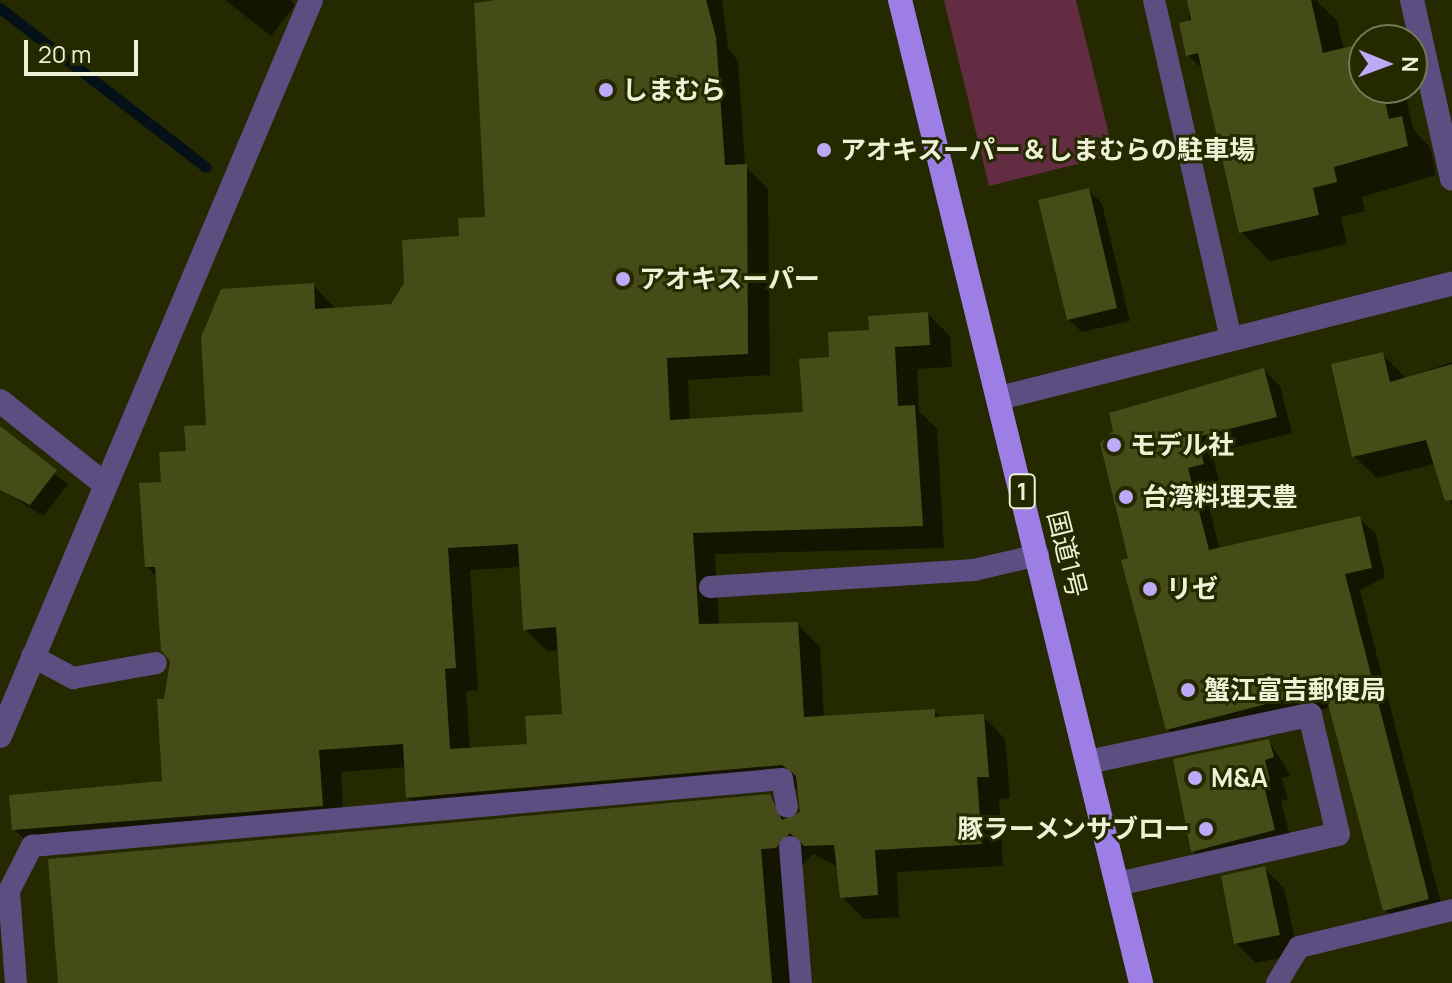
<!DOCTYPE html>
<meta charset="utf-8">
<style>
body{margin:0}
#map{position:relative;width:1452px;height:983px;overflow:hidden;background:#242900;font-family:Manrope,"Noto Sans JP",sans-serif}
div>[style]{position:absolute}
.green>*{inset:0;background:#632c43}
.shadow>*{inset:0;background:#0007}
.stream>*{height:11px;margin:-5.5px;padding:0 5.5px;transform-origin:5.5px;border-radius:5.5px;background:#051119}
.building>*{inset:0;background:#454c18}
.service>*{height:22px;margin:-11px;padding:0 11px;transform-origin:11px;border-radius:11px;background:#5c4e81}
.minor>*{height:24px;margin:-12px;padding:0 12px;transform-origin:12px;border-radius:12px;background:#5c4e81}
.trunk>*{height:24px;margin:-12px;padding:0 12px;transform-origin:12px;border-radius:12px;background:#9d7ee5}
.dots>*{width:22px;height:22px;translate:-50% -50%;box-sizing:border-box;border:4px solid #242900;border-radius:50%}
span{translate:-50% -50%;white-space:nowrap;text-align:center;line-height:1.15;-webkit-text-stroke:6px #242900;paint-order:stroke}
.shield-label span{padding:2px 6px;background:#242900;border:2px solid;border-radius:6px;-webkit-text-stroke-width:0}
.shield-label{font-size:24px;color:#edf2d6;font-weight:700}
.poi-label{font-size:26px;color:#edf2d6;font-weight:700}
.left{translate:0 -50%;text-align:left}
.right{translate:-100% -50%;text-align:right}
.street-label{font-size:26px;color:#edf2d6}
.north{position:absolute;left:1348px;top:24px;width:80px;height:80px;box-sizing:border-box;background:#242900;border:2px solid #747956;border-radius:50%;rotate:91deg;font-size:22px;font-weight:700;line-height:32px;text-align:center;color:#edf2d6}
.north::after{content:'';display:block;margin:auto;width:28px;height:36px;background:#bda9f5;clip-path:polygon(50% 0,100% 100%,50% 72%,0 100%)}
.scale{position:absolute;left:24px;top:40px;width:114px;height:36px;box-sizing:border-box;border:4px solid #edf2d6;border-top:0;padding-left:10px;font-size:24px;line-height:28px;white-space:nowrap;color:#edf2d6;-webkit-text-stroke:6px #242900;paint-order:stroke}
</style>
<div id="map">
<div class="green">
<i style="clip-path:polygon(944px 0,1076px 0,1114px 155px,989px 186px)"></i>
</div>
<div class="shadow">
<i style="clip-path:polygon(225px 0,291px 0,295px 5px,271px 36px)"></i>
<i style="clip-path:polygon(evenodd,498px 0,722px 0,728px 48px,738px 61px,745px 166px,768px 189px,770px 375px,688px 380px,690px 421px,805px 414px,831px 359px,871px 332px,928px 314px,950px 336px,952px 367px,917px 369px,919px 411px,937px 429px,944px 548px,715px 554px,719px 626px,797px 624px,820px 647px,824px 717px,934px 711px,942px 719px,983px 716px,1005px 739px,1010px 798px,999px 799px,1003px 866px,897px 872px,899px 917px,864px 919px,842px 897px,838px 867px,813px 854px,799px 869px,792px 983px,60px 983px,770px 796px,793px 819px,803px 806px,798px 789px,431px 820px,408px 798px,406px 767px,341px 772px,344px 828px,36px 851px,14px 829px,164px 783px,172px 661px,158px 578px,146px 566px,163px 483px,313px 285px,335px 308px,392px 306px,487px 219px,498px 0,521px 567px,525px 629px,547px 651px,560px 650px,564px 715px,529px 745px,470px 749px,466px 691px,478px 690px,470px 570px,521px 567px)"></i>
<i style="clip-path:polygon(1189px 0,1316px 0,1337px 21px,1344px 50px,1364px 45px,1364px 88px,1404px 88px,1413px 129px,1430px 147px,1436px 175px,1362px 197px,1365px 211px,1341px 217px,1347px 244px,1270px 261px,1241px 232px,1205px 71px,1188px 55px)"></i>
<i style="clip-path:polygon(1089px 190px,1102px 204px,1130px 321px,1082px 332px,1068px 319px)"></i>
<i style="clip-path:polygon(1383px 355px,1406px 378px,1452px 362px,1452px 505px,1435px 464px,1377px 478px,1354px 456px)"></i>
<i style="clip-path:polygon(1264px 370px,1280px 386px,1292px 433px,1212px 453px,1219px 480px,1203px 484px,1220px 550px,1359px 518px,1376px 534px,1385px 577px,1360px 590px,1444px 915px,1401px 926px,1385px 910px,1331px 707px,1184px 745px,1168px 729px,1103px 444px)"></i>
<i style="clip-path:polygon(0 435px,68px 484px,43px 516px,0 489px)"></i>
<i style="clip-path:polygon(1269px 741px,1291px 776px,1282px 778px,1288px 799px,1281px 801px,1293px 849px,1212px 870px,1193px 851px)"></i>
<i style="clip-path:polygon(1264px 868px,1284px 888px,1298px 954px,1256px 963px,1236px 943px)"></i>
</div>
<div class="stream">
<i style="left:0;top:8px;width:260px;rotate:37.7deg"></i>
</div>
<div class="building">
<i style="clip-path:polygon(evenodd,496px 0,706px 0,716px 37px,725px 165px,747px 164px,748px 354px,667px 358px,670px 420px,803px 412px,799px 359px,829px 357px,828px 332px,869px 330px,868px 316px,928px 312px,930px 345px,895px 347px,898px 406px,915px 405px,923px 526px,693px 533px,699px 624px,798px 622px,804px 717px,935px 709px,935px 717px,984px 714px,989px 777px,977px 777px,982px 844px,875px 850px,878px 895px,840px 898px,834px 845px,804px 846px,790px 833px,776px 848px,761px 849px,772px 983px,58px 983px,48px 859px,770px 794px,782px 820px,800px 812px,796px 776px,782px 765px,406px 798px,403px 744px,319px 750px,323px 806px,12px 830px,9px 795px,162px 781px,157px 699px,164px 699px,170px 661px,161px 650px,155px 567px,145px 567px,139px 483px,161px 482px,159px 452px,186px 451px,184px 426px,206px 425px,201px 337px,221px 289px,314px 283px,315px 309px,391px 304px,404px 283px,402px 240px,459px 236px,458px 218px,485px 217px,474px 3px,496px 0,518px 544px,523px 630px,556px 627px,562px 714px,525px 716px,527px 744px,450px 749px,445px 669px,456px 668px,448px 548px,518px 544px)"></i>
<i style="clip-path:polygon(1187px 0,1311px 0,1323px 53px,1364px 43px,1364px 88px,1382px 88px,1389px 119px,1402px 116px,1408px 146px,1334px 167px,1337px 182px,1313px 188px,1319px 215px,1239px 233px,1198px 53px,1186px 56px,1179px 23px,1191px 20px)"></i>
<i style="clip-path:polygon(1089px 188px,1117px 308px,1067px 320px,1038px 200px)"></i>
<i style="clip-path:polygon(1383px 352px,1390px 382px,1452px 364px,1452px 500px,1445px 501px,1426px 440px,1352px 457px,1331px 364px)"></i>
<i style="clip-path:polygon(1264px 368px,1277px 417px,1197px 437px,1204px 464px,1188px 468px,1209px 550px,1360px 516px,1372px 568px,1345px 574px,1429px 899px,1383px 911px,1324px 689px,1166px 730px,1121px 560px,1128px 558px,1100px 443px,1113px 431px,1109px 413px)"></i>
<i style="clip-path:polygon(0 426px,57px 470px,30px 505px,0 490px)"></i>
<i style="clip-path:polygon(1269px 739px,1274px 757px,1265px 760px,1270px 781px,1263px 782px,1275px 830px,1191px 852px,1173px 759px)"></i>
<i style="clip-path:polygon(1265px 866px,1280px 935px,1234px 944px,1221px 876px)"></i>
</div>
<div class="service">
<i style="left:1154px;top:0;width:348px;rotate:77.2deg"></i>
<i style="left:710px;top:587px;width:265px;rotate:-3.7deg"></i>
<i style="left:974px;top:570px;width:66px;rotate:-13.2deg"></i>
<i style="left:32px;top:656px;width:47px;rotate:28.2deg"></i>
<i style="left:73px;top:678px;width:84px;rotate:-10.2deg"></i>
<i style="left:790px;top:847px;width:136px;rotate:85.4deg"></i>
<i style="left:16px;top:983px;width:92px;rotate:-94.4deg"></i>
<i style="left:9px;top:891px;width:51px;rotate:-62.9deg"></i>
<i style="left:32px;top:846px;width:753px;rotate:-5.1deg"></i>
<i style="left:782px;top:779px;width:28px;rotate:80deg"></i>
<i style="left:1277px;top:983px;width:42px;rotate:-58.6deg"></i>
<i style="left:1299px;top:947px;width:157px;rotate:-13.6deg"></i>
</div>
<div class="minor">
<i style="left:1412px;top:0;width:183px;rotate:77.4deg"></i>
<i style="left:1000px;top:398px;width:466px;rotate:-14.2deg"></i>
<i style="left:0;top:401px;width:132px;rotate:38.5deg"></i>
<i style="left:0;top:736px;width:799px;rotate:-67.09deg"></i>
<i style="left:1088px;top:762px;width:227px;rotate:-12deg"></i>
<i style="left:1310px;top:715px;width:122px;rotate:76.8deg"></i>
<i style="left:1338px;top:834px;width:226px;rotate:167.2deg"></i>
</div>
<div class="trunk">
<i style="left:900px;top:0;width:1012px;rotate:76.22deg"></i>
</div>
<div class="dots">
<i style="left:606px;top:90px;background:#bda9f5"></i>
<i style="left:824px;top:150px;background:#bda9f5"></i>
<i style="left:623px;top:279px;background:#bda9f5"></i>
<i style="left:1114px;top:445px;background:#bda9f5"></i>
<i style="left:1126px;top:497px;background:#bda9f5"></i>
<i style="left:1150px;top:589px;background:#bda9f5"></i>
<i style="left:1188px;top:690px;background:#bda9f5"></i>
<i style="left:1195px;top:778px;background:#bda9f5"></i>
<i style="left:1206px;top:829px;background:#bda9f5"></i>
</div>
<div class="shield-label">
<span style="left:1022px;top:491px">1</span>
</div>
<div class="poi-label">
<span class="left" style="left:622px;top:90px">しまむら</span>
<span class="left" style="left:840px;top:150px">アオキスーパー＆しまむらの駐車場</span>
<span class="left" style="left:639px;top:279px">アオキスーパー</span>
<span class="left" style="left:1130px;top:445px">モデル社</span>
<span class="left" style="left:1142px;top:497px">台湾料理天豊</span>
<span class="left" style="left:1166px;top:589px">リゼ</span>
<span class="left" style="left:1204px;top:690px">蟹江富吉郵便局</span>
<span class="left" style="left:1211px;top:778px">M&amp;A</span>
<span class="right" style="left:1190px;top:829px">豚ラーメンサブロー</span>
</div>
<div class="street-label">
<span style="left:1067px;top:554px;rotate:76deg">国道1号</span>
</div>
<div class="north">N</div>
<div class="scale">20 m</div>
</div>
